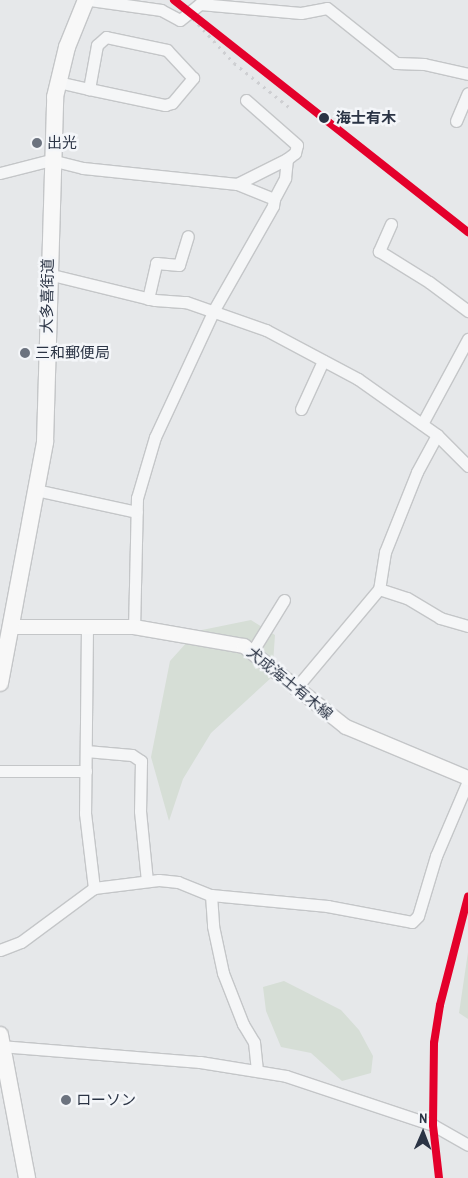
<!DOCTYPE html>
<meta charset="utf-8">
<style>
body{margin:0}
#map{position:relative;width:468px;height:1178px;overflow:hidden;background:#e6e8ea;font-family:"Archivo Narrow","Noto Sans JP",sans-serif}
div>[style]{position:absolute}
.green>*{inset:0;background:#d6ded6}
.roads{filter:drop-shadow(1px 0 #c4c6c8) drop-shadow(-1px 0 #c4c6c8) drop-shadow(0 1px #c4c6c8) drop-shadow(0 -1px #c4c6c8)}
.minor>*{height:11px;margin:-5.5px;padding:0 5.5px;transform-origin:5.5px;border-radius:5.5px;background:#f5f6f7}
.major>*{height:14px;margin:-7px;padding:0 7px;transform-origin:7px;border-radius:7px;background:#f8f8f8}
.highway>*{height:16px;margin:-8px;padding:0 8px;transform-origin:8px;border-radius:8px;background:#f8f8f8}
.rail>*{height:3px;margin-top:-1.5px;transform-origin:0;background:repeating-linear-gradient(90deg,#cecfd2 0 2.5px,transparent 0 7.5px)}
.rail-1>*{height:8px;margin:-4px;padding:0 4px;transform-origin:4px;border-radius:4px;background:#e4002b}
.dots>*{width:14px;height:14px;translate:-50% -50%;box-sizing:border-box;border:2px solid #f4f6f9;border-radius:50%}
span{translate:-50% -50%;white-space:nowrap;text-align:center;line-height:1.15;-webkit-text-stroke:5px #f4f6f9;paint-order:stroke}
.stop-label{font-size:15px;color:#2b3445;font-weight:700}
.left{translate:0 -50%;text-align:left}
.poi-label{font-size:15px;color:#2b3445}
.street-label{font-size:15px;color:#2b3445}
.north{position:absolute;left:398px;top:1108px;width:50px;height:50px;-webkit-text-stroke:4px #f4f6f9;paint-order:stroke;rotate:1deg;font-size:14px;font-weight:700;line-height:20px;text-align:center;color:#2b3445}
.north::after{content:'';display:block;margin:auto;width:18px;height:22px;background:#2b3445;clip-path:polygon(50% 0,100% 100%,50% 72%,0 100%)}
</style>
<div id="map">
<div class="green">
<i style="clip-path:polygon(251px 620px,275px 635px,272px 677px,211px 733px,183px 779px,169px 821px,151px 757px,170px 661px,197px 631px)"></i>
<i style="clip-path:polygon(468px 952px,468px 1019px,459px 1013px)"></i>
<i style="clip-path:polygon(284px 981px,341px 1010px,359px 1030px,373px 1056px,371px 1073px,342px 1081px,311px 1053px,281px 1047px,266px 1011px,263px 987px)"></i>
</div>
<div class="roads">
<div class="minor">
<i style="left:90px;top:0;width:72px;rotate:8deg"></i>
<i style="left:161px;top:10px;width:21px;rotate:28deg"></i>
<i style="left:180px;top:20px;width:26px;rotate:-39deg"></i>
<i style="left:200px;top:4px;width:101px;rotate:5.1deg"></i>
<i style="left:301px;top:13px;width:26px;rotate:-11deg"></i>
<i style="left:327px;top:8px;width:88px;rotate:38.6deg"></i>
<i style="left:396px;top:63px;width:28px;rotate:2deg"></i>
<i style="left:424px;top:64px;width:45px;rotate:12.8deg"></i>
<i style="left:58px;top:82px;width:32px;rotate:13deg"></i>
<i style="left:89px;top:89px;width:78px;rotate:11.9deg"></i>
<i style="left:165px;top:105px;width:7px;rotate:-16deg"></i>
<i style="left:172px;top:103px;width:33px;rotate:-50deg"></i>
<i style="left:193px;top:78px;width:38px;rotate:-133deg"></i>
<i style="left:167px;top:50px;width:62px;rotate:-168deg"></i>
<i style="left:106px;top:37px;width:12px;rotate:138deg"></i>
<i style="left:97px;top:45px;width:45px;rotate:100.3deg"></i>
<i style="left:456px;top:121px;width:30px;rotate:-67deg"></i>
<i style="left:0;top:173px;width:53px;rotate:-14.3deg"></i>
<i style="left:51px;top:160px;width:33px;rotate:14deg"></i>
<i style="left:83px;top:168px;width:155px;rotate:5.9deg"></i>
<i style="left:237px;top:184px;width:40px;rotate:22deg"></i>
<i style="left:274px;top:199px;width:7px;rotate:98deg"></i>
<i style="left:273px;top:206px;width:120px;rotate:119.6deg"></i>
<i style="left:214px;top:310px;width:140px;rotate:114.9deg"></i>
<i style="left:155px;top:437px;width:64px;rotate:106.4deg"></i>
<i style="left:137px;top:498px;width:129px;rotate:91.3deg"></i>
<i style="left:237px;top:184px;width:56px;rotate:-26.6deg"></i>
<i style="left:287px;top:159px;width:10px;rotate:-37deg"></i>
<i style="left:295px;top:153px;width:8px;rotate:-76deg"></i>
<i style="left:297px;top:145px;width:68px;rotate:-138.6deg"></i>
<i style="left:274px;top:199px;width:24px;rotate:-62deg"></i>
<i style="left:285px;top:178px;width:19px;rotate:-84deg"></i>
<i style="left:391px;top:224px;width:30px;rotate:114deg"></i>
<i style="left:379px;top:251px;width:59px;rotate:31.8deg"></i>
<i style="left:429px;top:282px;width:49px;rotate:36.6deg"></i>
<i style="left:48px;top:274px;width:110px;rotate:13.7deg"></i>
<i style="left:155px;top:300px;width:31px;rotate:4deg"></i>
<i style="left:186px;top:302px;width:85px;rotate:19.3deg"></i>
<i style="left:266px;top:330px;width:104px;rotate:28deg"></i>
<i style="left:358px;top:379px;width:97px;rotate:35.3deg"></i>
<i style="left:437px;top:435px;width:42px;rotate:118.4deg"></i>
<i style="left:417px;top:472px;width:86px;rotate:111.8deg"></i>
<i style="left:385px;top:552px;width:37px;rotate:99deg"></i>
<i style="left:379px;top:589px;width:131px;rotate:130deg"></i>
<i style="left:148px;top:299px;width:37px;rotate:-77deg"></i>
<i style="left:156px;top:263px;width:23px;rotate:5deg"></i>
<i style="left:179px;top:265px;width:30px;rotate:-73deg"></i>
<i style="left:301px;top:409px;width:53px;rotate:-65.4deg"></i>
<i style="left:422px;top:424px;width:97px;rotate:-61.6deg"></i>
<i style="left:437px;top:435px;width:44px;rotate:45deg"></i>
<i style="left:36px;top:490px;width:103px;rotate:12.3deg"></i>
<i style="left:379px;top:589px;width:29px;rotate:18deg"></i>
<i style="left:407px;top:598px;width:39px;rotate:31deg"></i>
<i style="left:440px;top:618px;width:29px;rotate:16deg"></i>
<i style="left:87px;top:627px;width:186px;rotate:90.6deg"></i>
<i style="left:85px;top:813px;width:76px;rotate:83.2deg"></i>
<i style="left:252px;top:652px;width:61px;rotate:-58.4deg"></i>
<i style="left:86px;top:751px;width:46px;rotate:5deg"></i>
<i style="left:132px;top:755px;width:11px;rotate:34deg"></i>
<i style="left:141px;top:761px;width:50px;rotate:91.1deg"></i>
<i style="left:140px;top:811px;width:70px;rotate:84.3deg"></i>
<i style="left:0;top:771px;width:86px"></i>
<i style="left:211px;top:895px;width:31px;rotate:86deg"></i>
<i style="left:213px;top:926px;width:48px;rotate:78deg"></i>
<i style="left:223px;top:973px;width:55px;rotate:68.6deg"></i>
<i style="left:243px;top:1024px;width:21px;rotate:59deg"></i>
<i style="left:254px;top:1042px;width:28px;rotate:84deg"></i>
<i style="left:0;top:950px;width:22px;rotate:-21deg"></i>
<i style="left:21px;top:942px;width:91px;rotate:-36.5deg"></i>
<i style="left:94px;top:888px;width:65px;rotate:-7deg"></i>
<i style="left:159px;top:880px;width:19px;rotate:6deg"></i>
<i style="left:178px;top:882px;width:35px;rotate:22deg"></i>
<i style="left:211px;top:895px;width:117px;rotate:5.4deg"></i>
<i style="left:327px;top:906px;width:86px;rotate:10.7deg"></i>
<i style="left:412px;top:922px;width:8px;rotate:-45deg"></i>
<i style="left:418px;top:916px;width:63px;rotate:-73.3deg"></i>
<i style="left:436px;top:856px;width:82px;rotate:-66.9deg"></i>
<i style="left:0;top:1046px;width:201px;rotate:4.6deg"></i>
<i style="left:200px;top:1062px;width:87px;rotate:9.2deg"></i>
<i style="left:286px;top:1076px;width:155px;rotate:18.4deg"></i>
<i style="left:433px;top:1125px;width:40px;rotate:29.7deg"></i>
</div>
<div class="major">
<i style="left:11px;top:627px;width:123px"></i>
<i style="left:134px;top:627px;width:112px;rotate:9.8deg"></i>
<i style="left:244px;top:646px;width:130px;rotate:38.5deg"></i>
<i style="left:346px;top:727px;width:132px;rotate:22.7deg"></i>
</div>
<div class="highway">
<i style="left:0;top:683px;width:245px;rotate:-79.4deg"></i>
<i style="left:45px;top:442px;width:345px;rotate:-88.3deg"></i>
<i style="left:55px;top:97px;width:51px;rotate:-76.5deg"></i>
<i style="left:67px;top:47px;width:51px;rotate:-68deg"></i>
<i style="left:0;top:1035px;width:146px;rotate:79.3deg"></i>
</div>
</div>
<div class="rail">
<i style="left:188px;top:13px;width:68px;rotate:47.4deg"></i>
<i style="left:234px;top:63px;width:70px;rotate:38.7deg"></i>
</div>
<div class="rail-1">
<i style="left:174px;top:0;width:375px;rotate:38.3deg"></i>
<i style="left:439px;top:1178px;width:53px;rotate:-96.5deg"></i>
<i style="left:433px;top:1125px;width:82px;rotate:-89.3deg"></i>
<i style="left:434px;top:1043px;width:38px;rotate:-81deg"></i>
<i style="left:440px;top:1005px;width:112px;rotate:-75.5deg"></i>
</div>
<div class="dots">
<i style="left:324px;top:118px;background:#2b3445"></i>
<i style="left:37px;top:143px;background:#6c737f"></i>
<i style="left:25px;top:353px;background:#6c737f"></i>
<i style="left:66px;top:1100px;background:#6c737f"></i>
</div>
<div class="stop-label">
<span class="left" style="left:336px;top:118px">海士有木</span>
</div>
<div class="poi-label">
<span class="left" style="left:47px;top:143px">出光</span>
<span class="left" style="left:35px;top:353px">三和郵便局</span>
<span class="left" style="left:76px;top:1100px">ローソン</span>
</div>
<div class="street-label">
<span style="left:47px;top:296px;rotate:-89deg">大多喜街道</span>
<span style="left:290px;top:683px;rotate:39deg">犬成海士有木線</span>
</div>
<div class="north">N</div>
</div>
